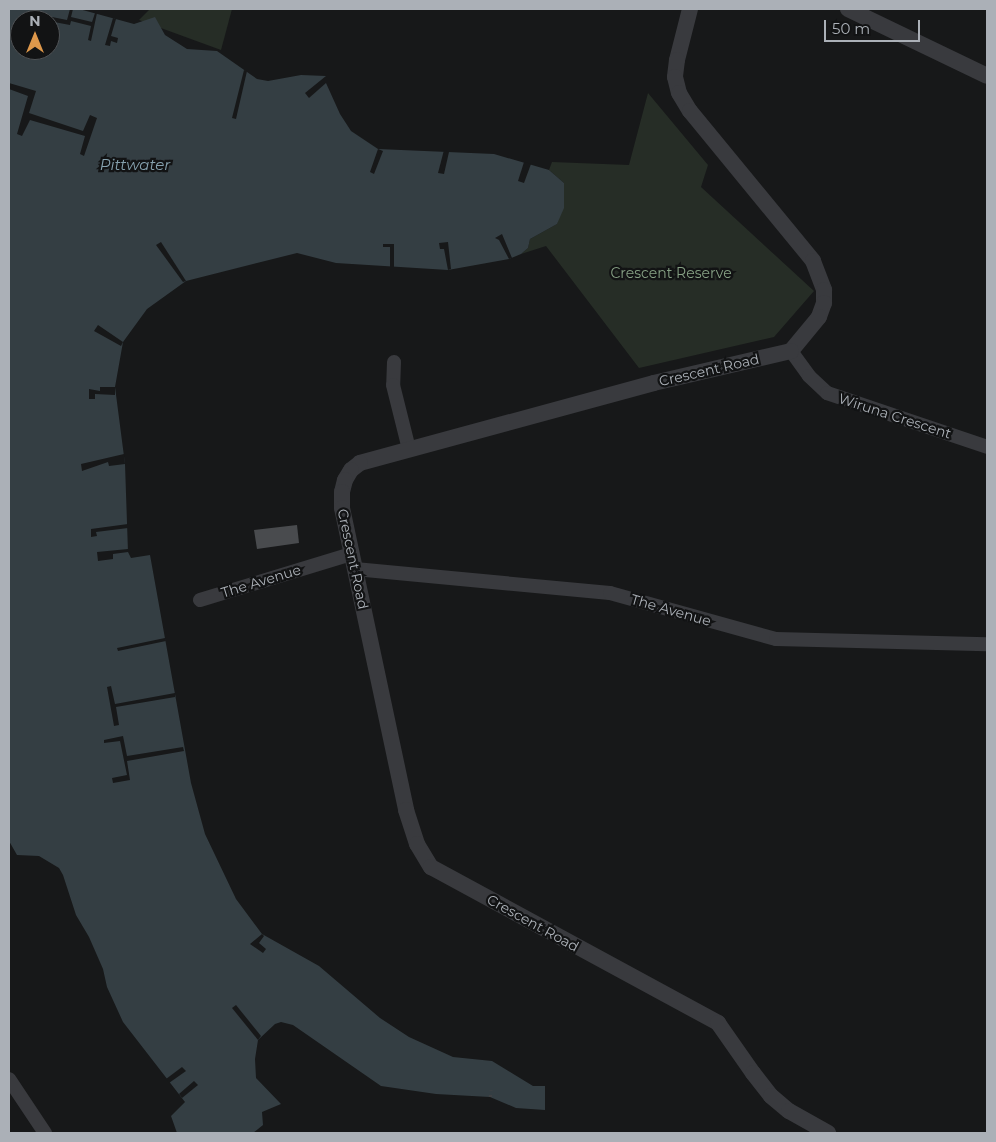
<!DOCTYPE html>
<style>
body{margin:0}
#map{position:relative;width:996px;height:1142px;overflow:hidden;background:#171819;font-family:Montserrat,sans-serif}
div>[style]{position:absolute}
.green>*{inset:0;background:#262d26}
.water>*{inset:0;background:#343e43}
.pier>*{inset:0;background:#171819}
.building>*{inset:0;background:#494b4e}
.path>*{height:2.5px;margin-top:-1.25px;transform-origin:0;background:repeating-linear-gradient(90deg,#3f4144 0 2.5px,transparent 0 6.5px)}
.minor>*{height:14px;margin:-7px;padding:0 7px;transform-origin:7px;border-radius:7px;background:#393a3e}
.tertiary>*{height:16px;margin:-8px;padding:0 8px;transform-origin:8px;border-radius:8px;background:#393a3e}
span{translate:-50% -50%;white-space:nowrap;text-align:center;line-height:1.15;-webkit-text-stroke:4.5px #121314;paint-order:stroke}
.park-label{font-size:14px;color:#86a084}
.street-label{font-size:14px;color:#abb0b7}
.water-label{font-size:15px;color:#86a1ae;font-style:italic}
.frame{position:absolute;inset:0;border:10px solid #abb0b7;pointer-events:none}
.north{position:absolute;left:10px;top:10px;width:50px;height:50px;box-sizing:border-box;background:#121314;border:1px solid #4f5255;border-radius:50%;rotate:0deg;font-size:14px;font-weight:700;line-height:20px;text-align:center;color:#abb0b7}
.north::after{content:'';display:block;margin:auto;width:18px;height:22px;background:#de984b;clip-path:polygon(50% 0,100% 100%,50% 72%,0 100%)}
.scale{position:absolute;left:824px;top:20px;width:96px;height:22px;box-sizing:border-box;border:2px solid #abb0b7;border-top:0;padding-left:6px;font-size:15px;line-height:18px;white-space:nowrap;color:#abb0b7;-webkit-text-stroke:4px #121314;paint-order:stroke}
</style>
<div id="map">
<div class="green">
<i style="clip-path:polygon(150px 9px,232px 9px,221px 50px,139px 20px)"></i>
<i style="clip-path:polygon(648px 93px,708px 165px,701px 187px,814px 291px,774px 337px,639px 368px,546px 246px,521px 254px,528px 248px,530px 239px,557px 224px,564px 183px,549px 170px,552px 162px,629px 165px)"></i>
</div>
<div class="water">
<i style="clip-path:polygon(evenodd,9px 9px,79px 9px,134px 24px,155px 17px,165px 35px,187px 49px,217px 51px,257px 79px,268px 81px,301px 75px,326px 76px,326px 83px,340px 114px,351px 131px,378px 149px,494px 154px,549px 170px,564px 183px,564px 208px,557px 224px,530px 239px,528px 248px,521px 254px,509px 259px,448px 270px,336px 263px,297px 253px,186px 281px,147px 309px,123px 342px,115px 387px,125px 464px,128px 552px,131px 558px,150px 555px,191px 783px,205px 834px,236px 899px,262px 934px,319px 966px,380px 1018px,409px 1037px,453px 1057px,492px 1061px,533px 1086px,545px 1086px,545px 1110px,516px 1108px,490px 1097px,436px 1094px,381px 1086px,293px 1025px,281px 1022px,275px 1024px,258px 1040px,255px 1059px,256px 1078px,281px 1104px,262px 1112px,263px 1125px,253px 1133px,177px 1133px,171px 1116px,185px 1102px,123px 1022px,107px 987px,103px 969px,89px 937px,76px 915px,63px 875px,59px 868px,39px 856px,17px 855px,9px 841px,9px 9px,20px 20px,50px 20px,50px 50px,20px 50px,20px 20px)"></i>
</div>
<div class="pier">
<i style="clip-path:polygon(70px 9px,73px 9px,71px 17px,92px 22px,95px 13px,97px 13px,91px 41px,88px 40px,91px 26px,71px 21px,70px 25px,54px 22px,50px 34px,52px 17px,67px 20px)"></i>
<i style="clip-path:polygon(113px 18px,116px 19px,111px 36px,118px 38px,117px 43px,111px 41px,110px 46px,105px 45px)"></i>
<i style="clip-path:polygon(244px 70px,247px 71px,236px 119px,232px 118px)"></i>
<i style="clip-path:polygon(326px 76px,326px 83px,309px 98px,305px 93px)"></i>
<i style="clip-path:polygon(9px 83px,36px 91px,29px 113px,83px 131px,90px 115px,97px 118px,84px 156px,80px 154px,85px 136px,30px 120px,22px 136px,17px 134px,28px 96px,9px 89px)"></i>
<i style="clip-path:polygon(378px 149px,383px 151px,374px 174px,370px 172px)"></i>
<i style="clip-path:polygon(444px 150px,449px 152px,444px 174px,438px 173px)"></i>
<i style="clip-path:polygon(524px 162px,531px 164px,524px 183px,518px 181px)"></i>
<i style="clip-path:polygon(502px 234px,512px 258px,509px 259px,499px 240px,495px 238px)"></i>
<i style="clip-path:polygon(161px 242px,186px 281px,183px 282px,156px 245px)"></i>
<i style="clip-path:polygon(448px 242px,451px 269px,448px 270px,444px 249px,440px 249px,439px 243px)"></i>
<i style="clip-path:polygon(383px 244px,394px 244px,394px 267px,390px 267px,390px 247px,383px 247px)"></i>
<i style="clip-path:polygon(98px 325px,123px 342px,121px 346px,94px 331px)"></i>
<i style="clip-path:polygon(100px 387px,115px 387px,115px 395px,95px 394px,95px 399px,89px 399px,89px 389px,100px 391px)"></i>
<i style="clip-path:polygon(124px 454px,125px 464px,109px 466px,108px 462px,82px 471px,81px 464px)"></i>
<i style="clip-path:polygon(128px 524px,128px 528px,96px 532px,97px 536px,91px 537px,91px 529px)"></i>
<i style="clip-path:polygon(128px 549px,128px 552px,113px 554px,113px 559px,98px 561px,97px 552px)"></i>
<i style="clip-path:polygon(165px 638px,166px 641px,118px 651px,117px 648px)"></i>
<i style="clip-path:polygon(111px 686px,115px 704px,175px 693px,175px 697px,116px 707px,119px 725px,114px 726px,107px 687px)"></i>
<i style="clip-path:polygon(123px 736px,127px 756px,183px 747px,184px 751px,127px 761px,130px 780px,113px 783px,112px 778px,127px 775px,120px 741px,104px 743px,104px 740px)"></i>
<i style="clip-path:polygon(262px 934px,264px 936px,259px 943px,266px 949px,263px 953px,250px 944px)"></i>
<i style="clip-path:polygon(236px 1005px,261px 1036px,258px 1040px,232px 1008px)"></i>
<i style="clip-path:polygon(182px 1067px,186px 1071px,169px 1083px,166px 1079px)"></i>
<i style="clip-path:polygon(194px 1081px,198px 1085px,182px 1098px,179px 1094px)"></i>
</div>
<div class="building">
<i style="clip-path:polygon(297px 525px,299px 543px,257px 549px,254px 530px)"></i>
</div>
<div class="path">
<i style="left:490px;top:1097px;width:7px;rotate:-82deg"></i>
</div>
<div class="minor">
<i style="left:791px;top:351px;width:31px;rotate:54deg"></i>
<i style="left:809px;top:376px;width:25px;rotate:43deg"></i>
<i style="left:827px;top:393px;width:169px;rotate:18.6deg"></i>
<i style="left:394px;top:362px;width:23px;rotate:92deg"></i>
<i style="left:393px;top:385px;width:66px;rotate:76deg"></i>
<i style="left:355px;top:569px;width:256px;rotate:5.4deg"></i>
<i style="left:610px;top:593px;width:172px;rotate:15.5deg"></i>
<i style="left:776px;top:639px;width:211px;rotate:1.4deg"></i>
<i style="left:200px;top:600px;width:158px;rotate:-16.9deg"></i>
<i style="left:9px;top:1079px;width:65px;rotate:56.3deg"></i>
</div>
<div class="tertiary">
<i style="left:690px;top:9px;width:53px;rotate:104.3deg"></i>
<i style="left:677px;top:60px;width:17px;rotate:97deg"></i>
<i style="left:675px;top:77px;width:16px;rotate:76deg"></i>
<i style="left:679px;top:93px;width:21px;rotate:59deg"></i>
<i style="left:690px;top:111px;width:194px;rotate:50.6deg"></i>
<i style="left:813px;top:261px;width:31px;rotate:69deg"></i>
<i style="left:824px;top:290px;width:13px;rotate:90deg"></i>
<i style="left:824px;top:303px;width:15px;rotate:110deg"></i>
<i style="left:819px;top:317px;width:44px;rotate:129.5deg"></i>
<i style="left:791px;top:351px;width:141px;rotate:166.9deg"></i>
<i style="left:654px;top:383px;width:305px;rotate:164.8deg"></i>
<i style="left:360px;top:463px;width:11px;rotate:142deg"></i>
<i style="left:351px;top:470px;width:12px;rotate:121deg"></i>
<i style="left:345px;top:480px;width:12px;rotate:104deg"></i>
<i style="left:342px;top:492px;width:16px;rotate:90deg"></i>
<i style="left:342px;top:508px;width:309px;rotate:78deg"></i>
<i style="left:406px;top:810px;width:36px;rotate:72deg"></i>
<i style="left:417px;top:844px;width:27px;rotate:59deg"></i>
<i style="left:431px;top:867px;width:327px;rotate:28.5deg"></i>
<i style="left:718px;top:1023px;width:61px;rotate:55deg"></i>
<i style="left:753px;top:1073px;width:29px;rotate:52deg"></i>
<i style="left:771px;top:1096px;width:23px;rotate:40deg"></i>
<i style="left:789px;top:1111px;width:45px;rotate:29.4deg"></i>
<i style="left:848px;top:9px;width:154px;rotate:25.7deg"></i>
</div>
<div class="park-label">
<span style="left:671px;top:273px">Crescent Reserve</span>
</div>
<div class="street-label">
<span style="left:709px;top:370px;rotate:-13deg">Crescent Road</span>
<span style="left:895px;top:416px;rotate:18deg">Wiruna Crescent</span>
<span style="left:353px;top:559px;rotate:78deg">Crescent Road</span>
<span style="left:261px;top:581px;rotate:-17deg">The Avenue</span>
<span style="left:671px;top:610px;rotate:16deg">The Avenue</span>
<span style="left:533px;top:923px;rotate:29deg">Crescent Road</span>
</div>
<div class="water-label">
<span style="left:135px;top:165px">Pittwater</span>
</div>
<div class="frame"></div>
<div class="north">N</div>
<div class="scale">50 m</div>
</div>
